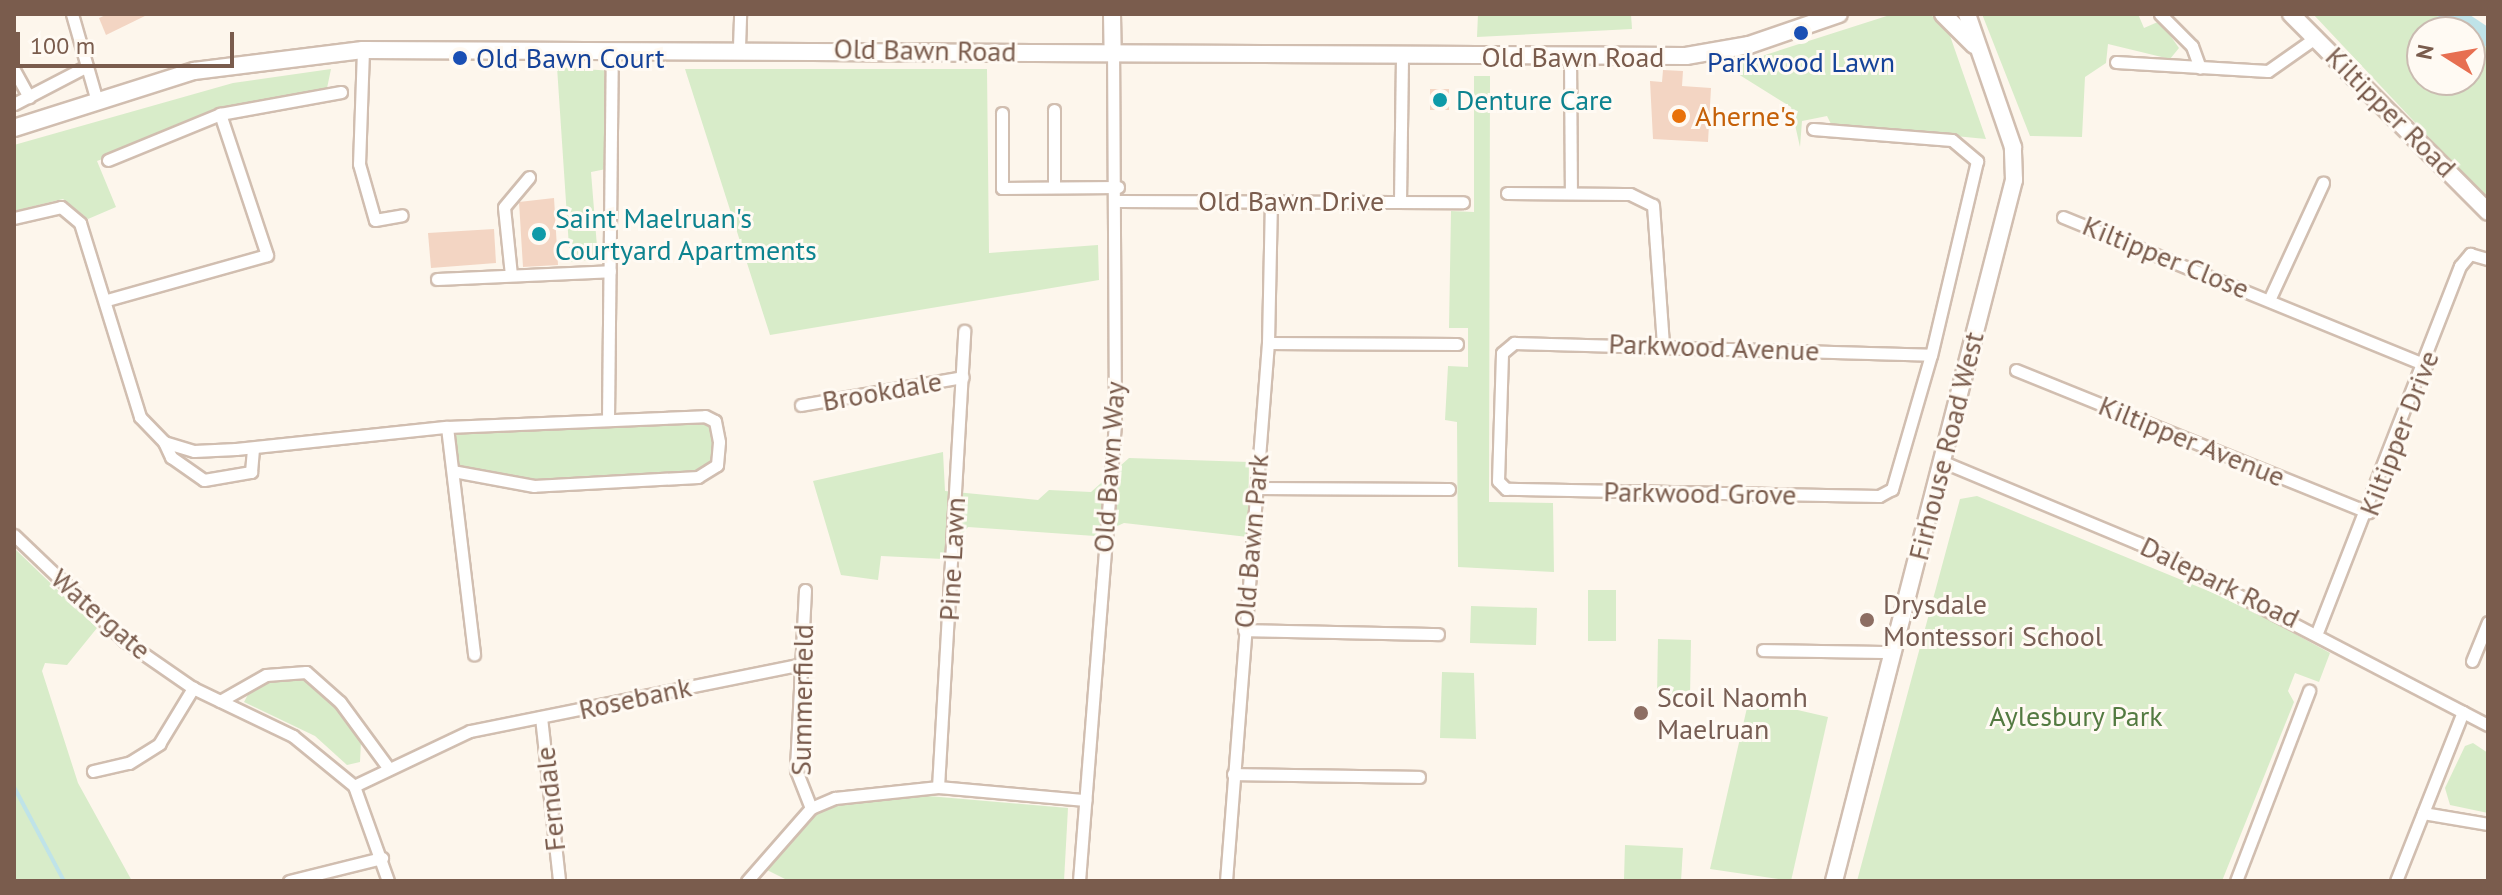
<!DOCTYPE html>
<style>
body{margin:0}
#map{position:relative;width:2502px;height:895px;overflow:hidden;background:#fdf6ec;font-family:"PT Sans",sans-serif}
div>[style]{position:absolute}
.green>*{inset:0;background:#d8ecc9}
.water>*{inset:0;background:#bfe3e8}
.stream>*{height:4px;margin:-2px;padding:0 2px;transform-origin:2px;border-radius:2px;background:#bfe3e8}
.building>*{inset:0;background:#f3d5c3}
.roads{filter:drop-shadow(2px 0 #d1beb0) drop-shadow(-2px 0 #d1beb0) drop-shadow(0 2px #d1beb0) drop-shadow(0 -2px #d1beb0)}
.street>*{height:11px;margin:-5.5px;padding:0 5.5px;transform-origin:5.5px;border-radius:5.5px;background:#fff}
.secondary>*{height:16px;margin:-8px;padding:0 8px;transform-origin:8px;border-radius:8px;background:#fff}
.dots>*{width:22px;height:22px;translate:-50% -50%;box-sizing:border-box;border:4px solid #fffaf3;border-radius:50%}
span{translate:-50% -50%;white-space:nowrap;text-align:center;line-height:1.15;-webkit-text-stroke:6px #fffaf3;paint-order:stroke}
.street-label{font-size:28px;color:#7a5c4d}
.transit-label{font-size:28px;color:#164399}
.left{translate:0 -50%;text-align:left}
.culture-label{font-size:28px;color:#0d838f}
.food-label{font-size:28px;color:#c56008}
.education-label{font-size:28px;color:#785e54}
.park-label{font-size:28px;color:#537a41}
.frame{position:absolute;inset:0;border:16px solid #7a5c4d;pointer-events:none}
.north{position:absolute;left:2406px;top:16px;width:80px;height:80px;box-sizing:border-box;background:#fffaf3;border:2px solid #cabbb1;border-radius:50%;rotate:281deg;font-size:22px;font-weight:700;line-height:32px;text-align:center;color:#7a5c4d}
.north::after{content:'';display:block;margin:auto;width:28px;height:36px;background:#e76f51;clip-path:polygon(50% 0,100% 100%,50% 72%,0 100%)}
.scale{position:absolute;left:16px;top:32px;width:218px;height:36px;box-sizing:border-box;border:4px solid #7a5c4d;border-top:0;padding-left:10px;font-size:24px;line-height:28px;white-space:nowrap;color:#7a5c4d;-webkit-text-stroke:6px #fffaf3;paint-order:stroke}
</style>
<div id="map">
<div class="green">
<i style="clip-path:polygon(1478px 14px,1631px 14px,1632px 29px,1477px 37px)"></i>
<i style="clip-path:polygon(1893px 14px,1930px 14px,1948px 30px,1986px 139px,1831px 124px,1827px 116px,1802px 121px,1800px 147px,1791px 107px,1738px 74px,1740px 63px)"></i>
<i style="clip-path:polygon(1982px 14px,2138px 14px,2144px 28px,2160px 21px,2179px 48px,2170px 59px,2108px 44px,2106px 63px,2085px 77px,2082px 137px,2030px 136px)"></i>
<i style="clip-path:polygon(2313px 14px,2434px 14px,2463px 32px,2422px 32px,2422px 80px,2470px 80px,2470px 36px,2488px 48px,2488px 200px)"></i>
<i style="clip-path:polygon(557px 67px,612px 71px,611px 168px,591px 172px,598px 259px,570px 262px)"></i>
<i style="clip-path:polygon(331px 69px,326px 93px,250px 107px,97px 161px,116px 207px,88px 219px,63px 199px,14px 211px,14px 145px,233px 83px)"></i>
<i style="clip-path:polygon(685px 69px,987px 69px,989px 253px,1098px 245px,1099px 280px,770px 335px)"></i>
<i style="clip-path:polygon(1474px 76px,1490px 76px,1489px 502px,1553px 503px,1554px 572px,1458px 567px,1457px 422px,1445px 420px,1448px 366px,1468px 367px,1468px 328px,1449px 328px,1451px 211px,1474px 212px)"></i>
<i style="clip-path:polygon(705px 416px,715px 421px,711px 475px,534px 486px,453px 471px,447px 427px)"></i>
<i style="clip-path:polygon(943px 452px,945px 491px,1038px 500px,1049px 490px,1091px 492px,1129px 458px,1249px 462px,1248px 537px,1124px 523px,1095px 536px,968px 527px,943px 559px,881px 556px,878px 580px,841px 575px,813px 481px)"></i>
<i style="clip-path:polygon(1977px 496px,2240px 604px,2330px 653px,2319px 682px,2295px 673px,2288px 691px,2294px 702px,2222px 881px,1857px 881px,1960px 499px)"></i>
<i style="clip-path:polygon(14px 548px,97px 628px,67px 665px,45px 663px,42px 671px,78px 783px,132px 881px,14px 881px)"></i>
<i style="clip-path:polygon(1588px 590px,1616px 590px,1616px 641px,1588px 641px)"></i>
<i style="clip-path:polygon(1471px 606px,1537px 608px,1536px 645px,1470px 643px)"></i>
<i style="clip-path:polygon(1658px 639px,1691px 640px,1690px 697px,1657px 697px)"></i>
<i style="clip-path:polygon(1442px 672px,1474px 673px,1476px 739px,1440px 738px)"></i>
<i style="clip-path:polygon(297px 676px,316px 683px,333px 703px,361px 742px,360px 762px,347px 765px,315px 736px,244px 702px,252px 687px)"></i>
<i style="clip-path:polygon(1749px 699px,1828px 717px,1791px 881px,1710px 869px)"></i>
<i style="clip-path:polygon(2473px 743px,2488px 753px,2488px 813px,2450px 805px,2445px 788px,2465px 746px)"></i>
<i style="clip-path:polygon(905px 794px,1068px 808px,1064px 881px,789px 881px,763px 868px,792px 828px,820px 808px)"></i>
<i style="clip-path:polygon(1625px 845px,1683px 848px,1681px 881px,1624px 879px)"></i>
</div>
<div class="water">
<i style="clip-path:polygon(2434px 14px,2470px 15px,2488px 27px,2488px 48px)"></i>
</div>
<div class="stream">
<i style="left:14px;top:787px;width:106px;rotate:62deg"></i>
</div>
<div class="building">
<i style="clip-path:polygon(108px 14px,149px 14px,106px 35px,99px 18px)"></i>
<i style="clip-path:polygon(1663px 70px,1683px 71px,1682px 86px,1711px 88px,1708px 142px,1653px 139px,1650px 81px,1662px 82px)"></i>
<i style="clip-path:polygon(1430px 89px,1449px 89px,1449px 110px,1430px 110px)"></i>
<i style="clip-path:polygon(554px 198px,558px 265px,523px 267px,519px 202px)"></i>
<i style="clip-path:polygon(494px 229px,496px 263px,431px 268px,428px 233px)"></i>
</div>
<div class="roads">
<div class="street">
<i style="left:72px;top:14px;width:91px;rotate:74deg"></i>
<i style="left:2160px;top:14px;width:45px;rotate:45deg"></i>
<i style="left:2192px;top:46px;width:23px;rotate:70deg"></i>
<i style="left:739px;top:47px;width:33px;rotate:-88deg"></i>
<i style="left:363px;top:50px;width:114px;rotate:92deg"></i>
<i style="left:359px;top:164px;width:58px;rotate:74.1deg"></i>
<i style="left:375px;top:220px;width:27px;rotate:-10deg"></i>
<i style="left:1570px;top:57px;width:136px;rotate:89.6deg"></i>
<i style="left:2116px;top:62px;width:152px;rotate:3.4deg"></i>
<i style="left:2268px;top:71px;width:57px;rotate:-35.1deg"></i>
<i style="left:14px;top:70px;width:31px;rotate:61deg"></i>
<i style="left:14px;top:104px;width:80px;rotate:-27.5deg"></i>
<i style="left:1054px;top:110px;width:77px;rotate:90deg"></i>
<i style="left:1002px;top:113px;width:75px;rotate:90deg"></i>
<i style="left:1002px;top:188px;width:116px;rotate:-0.5deg"></i>
<i style="left:1813px;top:129px;width:139px;rotate:4.5deg"></i>
<i style="left:1952px;top:140px;width:33px;rotate:40deg"></i>
<i style="left:1977px;top:161px;width:199px;rotate:103.3deg"></i>
<i style="left:1931px;top:355px;width:140px;rotate:106.2deg"></i>
<i style="left:1892px;top:489px;width:15px;rotate:152deg"></i>
<i style="left:1879px;top:496px;width:373px;rotate:-178.9deg"></i>
<i style="left:1506px;top:489px;width:11px;rotate:-135deg"></i>
<i style="left:1498px;top:481px;width:128px;rotate:-88.2deg"></i>
<i style="left:1502px;top:353px;width:16px;rotate:-40deg"></i>
<i style="left:1514px;top:343px;width:417px;rotate:1.6deg"></i>
<i style="left:108px;top:160px;width:121px;rotate:-22.3deg"></i>
<i style="left:220px;top:114px;width:123px;rotate:-10.3deg"></i>
<i style="left:1507px;top:193px;width:123px;rotate:0.5deg"></i>
<i style="left:1630px;top:194px;width:25px;rotate:26deg"></i>
<i style="left:1653px;top:205px;width:139px;rotate:85.9deg"></i>
<i style="left:1119px;top:201px;width:344px;rotate:0.2deg"></i>
<i style="left:1400px;top:201px;width:146px;rotate:-89.2deg"></i>
<i style="left:2063px;top:217px;width:392px;rotate:22.2deg"></i>
<i style="left:14px;top:218px;width:48px;rotate:-13.2deg"></i>
<i style="left:61px;top:207px;width:25px;rotate:40deg"></i>
<i style="left:80px;top:223px;width:203px;rotate:72.8deg"></i>
<i style="left:140px;top:417px;width:35px;rotate:46deg"></i>
<i style="left:164px;top:442px;width:31px;rotate:17deg"></i>
<i style="left:194px;top:451px;width:42px;rotate:-2.7deg"></i>
<i style="left:236px;top:449px;width:212px;rotate:-6deg"></i>
<i style="left:447px;top:427px;width:258px;rotate:-2.4deg"></i>
<i style="left:705px;top:416px;width:11px;rotate:27deg"></i>
<i style="left:715px;top:421px;width:21px;rotate:79deg"></i>
<i style="left:719px;top:442px;width:23px;rotate:95deg"></i>
<i style="left:717px;top:465px;width:22px;rotate:148deg"></i>
<i style="left:698px;top:477px;width:164px;rotate:176.9deg"></i>
<i style="left:534px;top:486px;width:82px;rotate:-169.5deg"></i>
<i style="left:511px;top:275px;width:68px;rotate:-95.9deg"></i>
<i style="left:504px;top:207px;width:39px;rotate:-50deg"></i>
<i style="left:437px;top:279px;width:173px;rotate:-2.6deg"></i>
<i style="left:2270px;top:298px;width:127px;rotate:-65.3deg"></i>
<i style="left:107px;top:300px;width:166px;rotate:-15.7deg"></i>
<i style="left:267px;top:255px;width:149px;rotate:-108.4deg"></i>
<i style="left:1268px;top:343px;width:189px;rotate:0.3deg"></i>
<i style="left:2016px;top:370px;width:380px;rotate:22deg"></i>
<i style="left:801px;top:405px;width:164px;rotate:-9.8deg"></i>
<i style="left:608px;top:419px;width:369px;rotate:-89.4deg"></i>
<i style="left:447px;top:427px;width:229px;rotate:83.2deg"></i>
<i style="left:164px;top:442px;width:17px;rotate:65deg"></i>
<i style="left:171px;top:457px;width:40px;rotate:34.9deg"></i>
<i style="left:204px;top:480px;width:48px;rotate:-9.7deg"></i>
<i style="left:251px;top:472px;width:24px;rotate:-85deg"></i>
<i style="left:1941px;top:461px;width:213px;rotate:22.6deg"></i>
<i style="left:2138px;top:543px;width:394px;rotate:27.5deg"></i>
<i style="left:1256px;top:488px;width:193px;rotate:0.3deg"></i>
<i style="left:14px;top:535px;width:153px;rotate:43.7deg"></i>
<i style="left:125px;top:641px;width:83px;rotate:34.7deg"></i>
<i style="left:193px;top:688px;width:111px;rotate:25.6deg"></i>
<i style="left:293px;top:736px;width:79px;rotate:39.3deg"></i>
<i style="left:354px;top:786px;width:101px;rotate:70.3deg"></i>
<i style="left:805px;top:590px;width:180px;rotate:92.9deg"></i>
<i style="left:796px;top:770px;width:41px;rotate:68.5deg"></i>
<i style="left:1244px;top:630px;width:194px;rotate:1.2deg"></i>
<i style="left:2318px;top:630px;width:391px;rotate:-68.7deg"></i>
<i style="left:2460px;top:266px;width:16px;rotate:-50deg"></i>
<i style="left:2470px;top:254px;width:19px;rotate:16deg"></i>
<i style="left:1763px;top:650px;width:131px;rotate:0.9deg"></i>
<i style="left:2472px;top:661px;width:42px;rotate:-67.7deg"></i>
<i style="left:220px;top:701px;width:53px;rotate:-29.5deg"></i>
<i style="left:266px;top:675px;width:40px;rotate:-4.3deg"></i>
<i style="left:306px;top:672px;width:45px;rotate:41.4deg"></i>
<i style="left:340px;top:702px;width:79px;rotate:53.7deg"></i>
<i style="left:541px;top:717px;width:165px;rotate:83.7deg"></i>
<i style="left:93px;top:771px;width:37px;rotate:-13deg"></i>
<i style="left:129px;top:763px;width:36px;rotate:-32deg"></i>
<i style="left:159px;top:744px;width:66px;rotate:-58.7deg"></i>
<i style="left:1233px;top:774px;width:186px;rotate:0.9deg"></i>
<i style="left:354px;top:786px;width:128px;rotate:-25.4deg"></i>
<i style="left:470px;top:731px;width:338px;rotate:-11.4deg"></i>
<i style="left:938px;top:787px;width:457px;rotate:-86.7deg"></i>
<i style="left:2423px;top:813px;width:66px;rotate:9.6deg"></i>
<i style="left:289px;top:881px;width:96px;rotate:-13.9deg"></i>
<i style="left:747px;top:881px;width:97px;rotate:-48.8deg"></i>
<i style="left:811px;top:808px;width:26px;rotate:-23deg"></i>
<i style="left:835px;top:798px;width:104px;rotate:-6.1deg"></i>
<i style="left:938px;top:787px;width:148px;rotate:5.1deg"></i>
<i style="left:1079px;top:881px;width:459px;rotate:-85.5deg"></i>
<i style="left:1115px;top:423px;width:370px;rotate:-90.3deg"></i>
<i style="left:1226px;top:881px;width:540px;rotate:-85.54deg"></i>
<i style="left:1268px;top:343px;width:142px;rotate:-88.8deg"></i>
<i style="left:2236px;top:881px;width:204px;rotate:-69deg"></i>
<i style="left:2396px;top:881px;width:182px;rotate:-68.4deg"></i>
</div>
<div class="secondary">
<i style="left:1112px;top:14px;width:39px;rotate:89deg"></i>
<i style="left:1943px;top:14px;width:44px;rotate:45deg"></i>
<i style="left:2291px;top:14px;width:279px;rotate:45.1deg"></i>
<i style="left:14px;top:128px;width:189px;rotate:-17.6deg"></i>
<i style="left:194px;top:71px;width:170px;rotate:-7.1deg"></i>
<i style="left:363px;top:50px;width:1323px;rotate:0.26deg"></i>
<i style="left:1686px;top:56px;width:64px;rotate:-9.9deg"></i>
<i style="left:1749px;top:45px;width:95px;rotate:-19deg"></i>
<i style="left:1834px;top:881px;width:724px;rotate:-75.6deg"></i>
<i style="left:2014px;top:180px;width:33px;rotate:-92deg"></i>
<i style="left:2013px;top:147px;width:141px;rotate:-109.1deg"></i>
</div>
</div>
<div class="dots">
<i style="left:1801px;top:33px;background:#1a4fb4"></i>
<i style="left:460px;top:58px;background:#1a4fb4"></i>
<i style="left:1440px;top:100px;background:#0f9aa8"></i>
<i style="left:1679px;top:116px;background:#e8710a"></i>
<i style="left:539px;top:234px;background:#0f9aa8"></i>
<i style="left:1867px;top:620px;background:#8d6e63"></i>
<i style="left:1641px;top:713px;background:#8d6e63"></i>
</div>
<div class="street-label">
<span style="left:925px;top:50px;rotate:1deg">Old Bawn Road</span>
<span style="left:1573px;top:57px">Old Bawn Road</span>
<span style="left:2391px;top:112px;rotate:45deg">Kiltipper Road</span>
<span style="left:1291px;top:201px">Old Bawn Drive</span>
<span style="left:2166px;top:257px;rotate:22deg">Kiltipper Close</span>
<span style="left:1714px;top:347px;rotate:2deg">Parkwood Avenue</span>
<span style="left:882px;top:391px;rotate:-10deg">Brookdale</span>
<span style="left:2399px;top:433px;rotate:-69deg">Kiltipper Drive</span>
<span style="left:2192px;top:441px;rotate:22deg">Kiltipper Avenue</span>
<span style="left:1946px;top:446px;rotate:-76deg">Firhouse Road West</span>
<span style="left:1109px;top:467px;rotate:-86deg">Old Bawn Way</span>
<span style="left:1700px;top:493px;rotate:1deg">Parkwood Grove</span>
<span style="left:1251px;top:541px;rotate:-85deg">Old Bawn Park</span>
<span style="left:952px;top:559px;rotate:-87deg">Pine Lawn</span>
<span style="left:2220px;top:582px;rotate:26deg">Dalepark Road</span>
<span style="left:101px;top:614px;rotate:41deg">Watergate</span>
<span style="left:635px;top:698px;rotate:-12deg">Rosebank</span>
<span style="left:802px;top:700px;rotate:-89deg">Summerfield</span>
<span style="left:550px;top:799px;rotate:-96deg">Ferndale</span>
</div>
<div class="transit-label">
<span class="left" style="left:476px;top:58px">Old Bawn Court</span>
<span style="left:1801px;top:62px">Parkwood Lawn</span>
</div>
<div class="culture-label">
<span class="left" style="left:1456px;top:100px">Denture Care</span>
<span class="left" style="left:555px;top:234px">Saint Maelruan's<br>Courtyard Apartments</span>
</div>
<div class="food-label">
<span class="left" style="left:1695px;top:116px">Aherne's</span>
</div>
<div class="education-label">
<span class="left" style="left:1883px;top:620px">Drysdale<br>Montessori School</span>
<span class="left" style="left:1657px;top:713px">Scoil Naomh<br>Maelruan</span>
</div>
<div class="park-label">
<span style="left:2076px;top:716px">Aylesbury Park</span>
</div>
<div class="frame"></div>
<div class="north">N</div>
<div class="scale">100 m</div>
</div>
